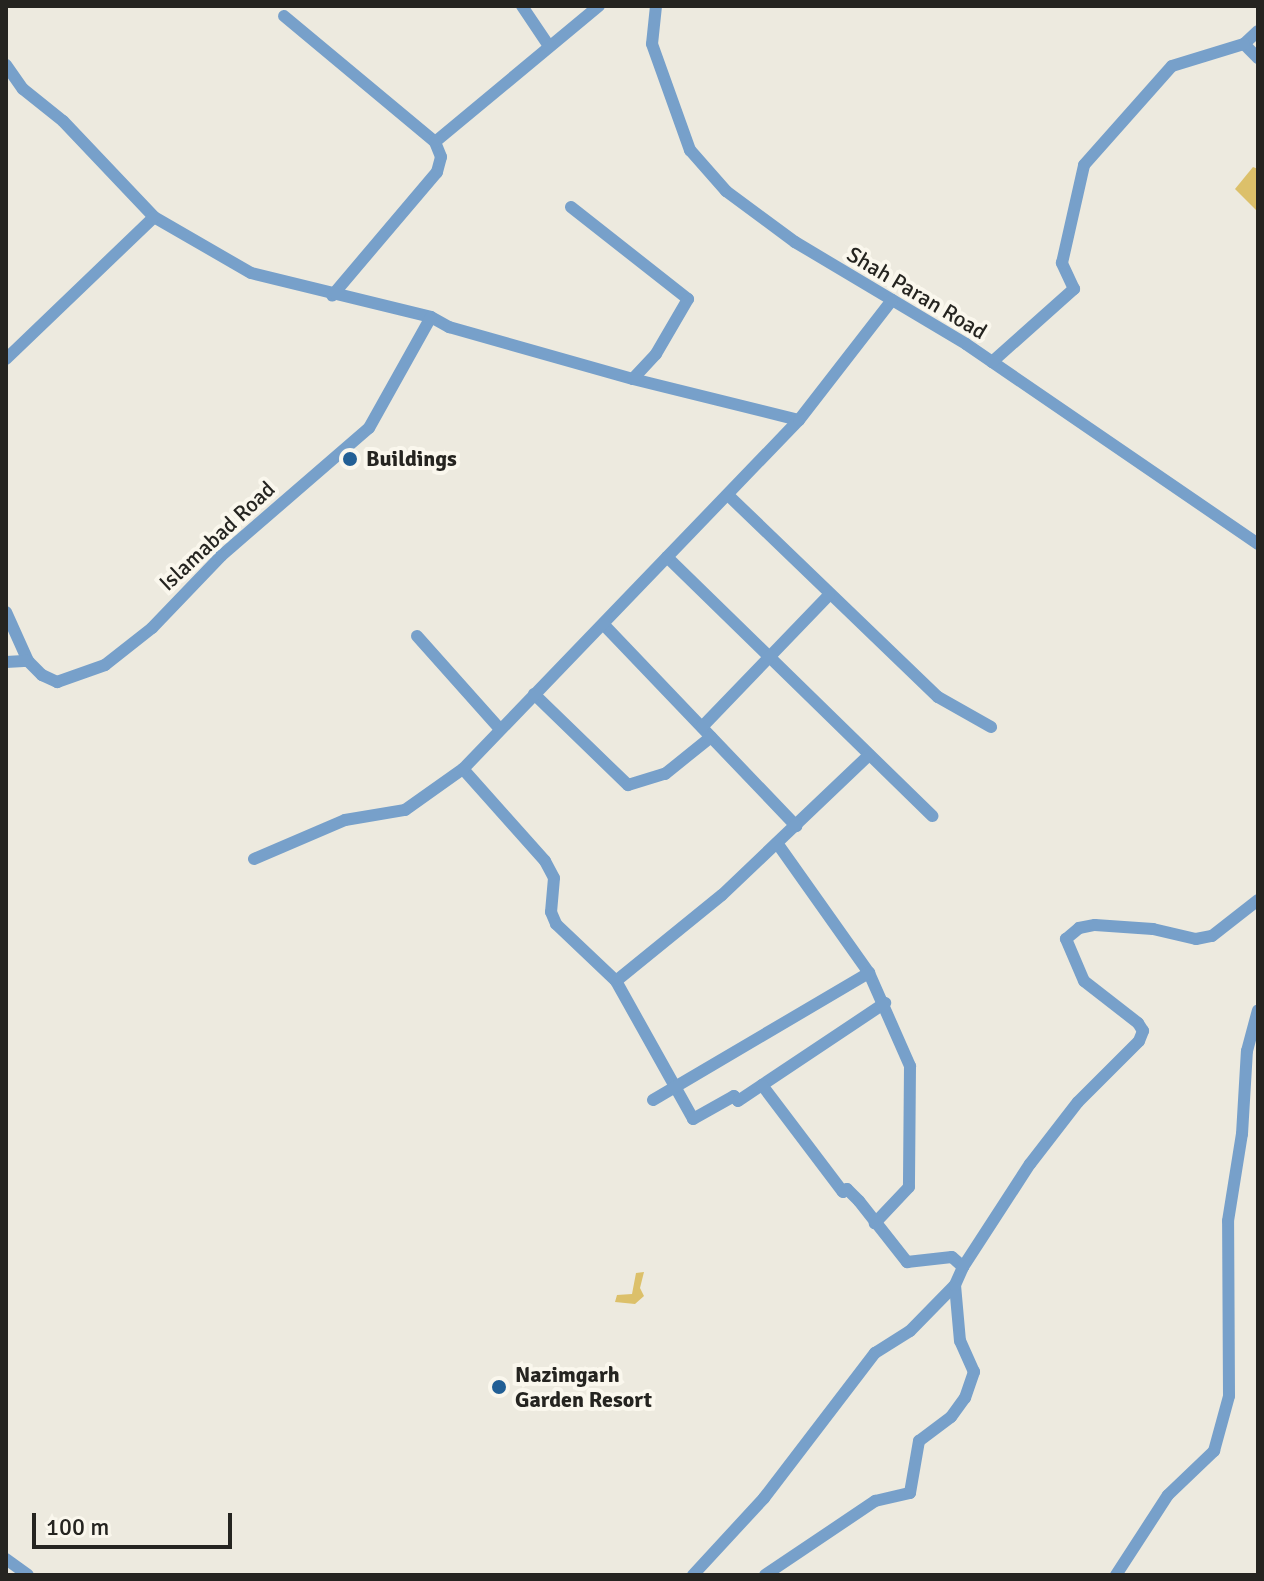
<!DOCTYPE html>
<style>
body{margin:0}
#map{position:relative;width:1264px;height:1581px;overflow:hidden;background:#edeadf;font-family:Signika,sans-serif}
div>[style]{position:absolute}
.water>*{inset:0;background:#dcc06a}
.minor>*{height:12px;margin:-6px;padding:0 6px;transform-origin:6px;border-radius:6px;background:#77a0ca}
.dots>*{width:22px;height:22px;translate:-50% -50%;box-sizing:border-box;border:4px solid #faf7ed;border-radius:50%}
span{translate:-50% -50%;white-space:nowrap;text-align:center;line-height:1.15;-webkit-text-stroke:8px #faf7ed;paint-order:stroke}
.street-label{font-size:22px;color:#252420}
.poi-label{font-size:22px;color:#252420;font-weight:700}
.left{translate:0 -50%;text-align:left}
.frame{position:absolute;inset:0;border:8px solid #252420;pointer-events:none}
.scale{position:absolute;left:32px;top:1513px;width:200px;height:36px;box-sizing:border-box;border:4px solid #252420;border-top:0;padding-left:10px;font-size:24px;line-height:28px;white-space:nowrap;color:#252420;-webkit-text-stroke:6px #faf7ed;paint-order:stroke}
</style>
<div id="map">
<div class="water">
<i style="clip-path:polygon(1253px 167px,1258px 169px,1258px 212px,1235px 189px)"></i>
<i style="clip-path:polygon(644px 1272px,640px 1288px,644px 1296px,635px 1304px,615px 1302px,617px 1295px,632px 1294px,636px 1273px)"></i>
</div>
<div class="minor">
<i style="left:522px;top:6px;width:48px;rotate:56deg"></i>
<i style="left:656px;top:6px;width:38px;rotate:96deg"></i>
<i style="left:652px;top:44px;width:113px;rotate:70.3deg"></i>
<i style="left:690px;top:150px;width:55px;rotate:48.7deg"></i>
<i style="left:726px;top:191px;width:86px;rotate:36.5deg"></i>
<i style="left:795px;top:242px;width:199px;rotate:30.8deg"></i>
<i style="left:966px;top:344px;width:354px;rotate:34.4deg"></i>
<i style="left:284px;top:16px;width:197px;rotate:39.8deg"></i>
<i style="left:435px;top:142px;width:16px;rotate:68deg"></i>
<i style="left:441px;top:157px;width:16px;rotate:105deg"></i>
<i style="left:437px;top:172px;width:162px;rotate:130.3deg"></i>
<i style="left:1258px;top:31px;width:19px;rotate:137deg"></i>
<i style="left:1244px;top:44px;width:20px;rotate:45deg"></i>
<i style="left:6px;top:65px;width:29px;rotate:55deg"></i>
<i style="left:23px;top:89px;width:51px;rotate:38.7deg"></i>
<i style="left:63px;top:121px;width:132px;rotate:46.5deg"></i>
<i style="left:154px;top:217px;width:112px;rotate:30deg"></i>
<i style="left:251px;top:273px;width:185px;rotate:13.7deg"></i>
<i style="left:431px;top:317px;width:21px;rotate:29deg"></i>
<i style="left:449px;top:327px;width:191px;rotate:15.8deg"></i>
<i style="left:633px;top:379px;width:171px;rotate:13.9deg"></i>
<i style="left:435px;top:142px;width:213px;rotate:-39.7deg"></i>
<i style="left:571px;top:207px;width:149px;rotate:38.2deg"></i>
<i style="left:688px;top:299px;width:64px;rotate:120.2deg"></i>
<i style="left:656px;top:354px;width:34px;rotate:133deg"></i>
<i style="left:6px;top:359px;width:205px;rotate:-43.8deg"></i>
<i style="left:992px;top:362px;width:110px;rotate:-41.7deg"></i>
<i style="left:1074px;top:289px;width:29px;rotate:-115deg"></i>
<i style="left:1062px;top:263px;width:100px;rotate:-77.3deg"></i>
<i style="left:1084px;top:165px;width:132px;rotate:-48.4deg"></i>
<i style="left:1172px;top:66px;width:75px;rotate:-17deg"></i>
<i style="left:729px;top:496px;width:290px;rotate:43.9deg"></i>
<i style="left:938px;top:697px;width:61px;rotate:29.5deg"></i>
<i style="left:667px;top:557px;width:371px;rotate:44.3deg"></i>
<i style="left:6px;top:612px;width:54px;rotate:65.8deg"></i>
<i style="left:28px;top:661px;width:20px;rotate:45deg"></i>
<i style="left:42px;top:675px;width:17px;rotate:25deg"></i>
<i style="left:57px;top:682px;width:51px;rotate:-19.5deg"></i>
<i style="left:105px;top:665px;width:60px;rotate:-38.2deg"></i>
<i style="left:152px;top:628px;width:100px;rotate:-46.2deg"></i>
<i style="left:221px;top:556px;width:196px;rotate:-40.9deg"></i>
<i style="left:369px;top:428px;width:127px;rotate:-60.8deg"></i>
<i style="left:605px;top:626px;width:277px;rotate:46.3deg"></i>
<i style="left:417px;top:636px;width:123px;rotate:48.3deg"></i>
<i style="left:6px;top:662px;width:22px;rotate:-3deg"></i>
<i style="left:534px;top:694px;width:131px;rotate:44.1deg"></i>
<i style="left:628px;top:785px;width:39px;rotate:-17deg"></i>
<i style="left:665px;top:774px;width:59px;rotate:-38.8deg"></i>
<i style="left:702px;top:727px;width:183px;rotate:-46.1deg"></i>
<i style="left:463px;top:769px;width:123px;rotate:48.3deg"></i>
<i style="left:545px;top:861px;width:19px;rotate:62deg"></i>
<i style="left:554px;top:878px;width:34px;rotate:95deg"></i>
<i style="left:551px;top:912px;width:13px;rotate:67deg"></i>
<i style="left:556px;top:924px;width:83px;rotate:43.5deg"></i>
<i style="left:616px;top:981px;width:158px;rotate:60.8deg"></i>
<i style="left:693px;top:1119px;width:47px;rotate:-29.3deg"></i>
<i style="left:734px;top:1096px;width:6px;rotate:51deg"></i>
<i style="left:738px;top:1101px;width:177px;rotate:-33.7deg"></i>
<i style="left:777px;top:843px;width:159px;rotate:54.7deg"></i>
<i style="left:869px;top:973px;width:102px;rotate:66.2deg"></i>
<i style="left:910px;top:1066px;width:121px;rotate:90.5deg"></i>
<i style="left:909px;top:1187px;width:50px;rotate:133.4deg"></i>
<i style="left:254px;top:859px;width:99px;rotate:-23.2deg"></i>
<i style="left:345px;top:820px;width:61px;rotate:-9.5deg"></i>
<i style="left:405px;top:810px;width:71px;rotate:-35.3deg"></i>
<i style="left:463px;top:769px;width:484px;rotate:-46.1deg"></i>
<i style="left:799px;top:420px;width:152px;rotate:-52.2deg"></i>
<i style="left:616px;top:981px;width:136px;rotate:-39.1deg"></i>
<i style="left:722px;top:895px;width:203px;rotate:-43.6deg"></i>
<i style="left:762px;top:1085px;width:134px;rotate:52.9deg"></i>
<i style="left:843px;top:1192px;width:5px;rotate:-37deg"></i>
<i style="left:847px;top:1189px;width:17px;rotate:45deg"></i>
<i style="left:859px;top:1201px;width:78px;rotate:51.8deg"></i>
<i style="left:907px;top:1262px;width:45px;rotate:-6.3deg"></i>
<i style="left:952px;top:1257px;width:15px;rotate:42deg"></i>
<i style="left:653px;top:1100px;width:251px;rotate:-30.5deg"></i>
<i style="left:6px;top:1559px;width:27px;rotate:36deg"></i>
<i style="left:693px;top:1575px;width:105px;rotate:-47.3deg"></i>
<i style="left:764px;top:1498px;width:183px;rotate:-52.6deg"></i>
<i style="left:875px;top:1353px;width:41px;rotate:-32.2deg"></i>
<i style="left:910px;top:1331px;width:64px;rotate:-45.6deg"></i>
<i style="left:765px;top:1575px;width:133px;rotate:-33.9deg"></i>
<i style="left:875px;top:1501px;width:36px;rotate:-13deg"></i>
<i style="left:910px;top:1493px;width:53px;rotate:-80.2deg"></i>
<i style="left:919px;top:1441px;width:40px;rotate:-37deg"></i>
<i style="left:951px;top:1417px;width:24px;rotate:-54deg"></i>
<i style="left:965px;top:1398px;width:28px;rotate:-71deg"></i>
<i style="left:974px;top:1372px;width:34px;rotate:-114deg"></i>
<i style="left:960px;top:1341px;width:56px;rotate:-95.1deg"></i>
<i style="left:955px;top:1285px;width:20px;rotate:-66deg"></i>
<i style="left:963px;top:1267px;width:123px;rotate:-57deg"></i>
<i style="left:1030px;top:1164px;width:78px;rotate:-52.3deg"></i>
<i style="left:1078px;top:1102px;width:86px;rotate:-45deg"></i>
<i style="left:1139px;top:1041px;width:11px;rotate:-68deg"></i>
<i style="left:1143px;top:1031px;width:9px;rotate:-122deg"></i>
<i style="left:1138px;top:1023px;width:68px;rotate:-142.1deg"></i>
<i style="left:1084px;top:981px;width:46px;rotate:-113.2deg"></i>
<i style="left:1066px;top:939px;width:17px;rotate:-40deg"></i>
<i style="left:1079px;top:928px;width:16px;rotate:-11deg"></i>
<i style="left:1095px;top:925px;width:58px;rotate:3.9deg"></i>
<i style="left:1153px;top:929px;width:44px;rotate:13.1deg"></i>
<i style="left:1196px;top:939px;width:16px;rotate:-11deg"></i>
<i style="left:1212px;top:936px;width:58px;rotate:-38deg"></i>
<i style="left:1116px;top:1575px;width:95px;rotate:-57deg"></i>
<i style="left:1168px;top:1495px;width:64px;rotate:-43.7deg"></i>
<i style="left:1214px;top:1451px;width:57px;rotate:-74.7deg"></i>
<i style="left:1229px;top:1396px;width:175px;rotate:-90.3deg"></i>
<i style="left:1228px;top:1221px;width:88px;rotate:-80.9deg"></i>
<i style="left:1242px;top:1134px;width:83px;rotate:-86.6deg"></i>
<i style="left:1247px;top:1051px;width:42px;rotate:-75deg"></i>
</div>
<div class="dots">
<i style="left:350px;top:459px;background:#225f95"></i>
<i style="left:499px;top:1387px;background:#225f95"></i>
</div>
<div class="street-label">
<span style="left:917px;top:293px;rotate:31deg">Shah Paran Road</span>
<span style="left:217px;top:536px;rotate:-43deg">Islamabad Road</span>
</div>
<div class="poi-label">
<span class="left" style="left:366px;top:459px">Buildings</span>
<span class="left" style="left:515px;top:1387px">Nazimgarh<br>Garden Resort</span>
</div>
<div class="frame"></div>
<div class="scale">100 m</div>
</div>
